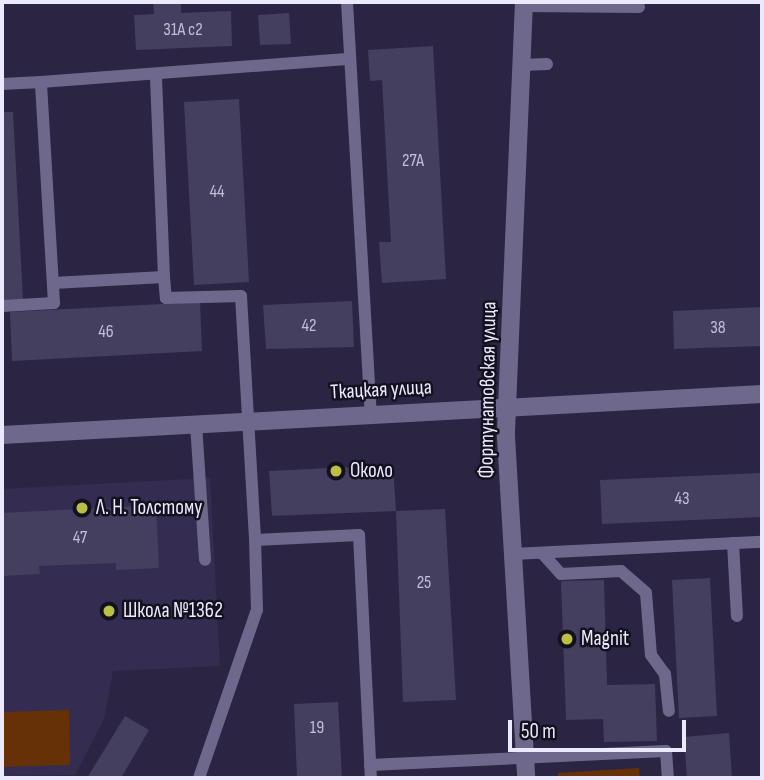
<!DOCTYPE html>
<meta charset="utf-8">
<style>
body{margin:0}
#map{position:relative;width:764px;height:780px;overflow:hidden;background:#2b2543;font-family:"Sofia Sans Condensed",sans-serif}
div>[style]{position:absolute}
.built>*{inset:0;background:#342d51}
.green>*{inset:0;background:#673108}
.building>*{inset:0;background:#443f5f}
.service>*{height:12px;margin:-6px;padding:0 6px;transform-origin:6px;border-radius:6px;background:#6e698c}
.minor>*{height:18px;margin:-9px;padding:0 9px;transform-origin:9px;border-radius:9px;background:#6e698c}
.tertiary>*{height:18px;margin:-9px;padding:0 9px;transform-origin:9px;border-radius:9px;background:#6e698c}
.dots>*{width:19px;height:19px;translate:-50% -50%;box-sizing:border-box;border:4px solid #13111e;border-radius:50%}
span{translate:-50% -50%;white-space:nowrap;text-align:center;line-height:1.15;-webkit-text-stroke:5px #13111e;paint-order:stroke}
.number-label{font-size:18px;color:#c1bed6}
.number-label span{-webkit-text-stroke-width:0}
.street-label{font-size:21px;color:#ebe9fd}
.poi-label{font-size:21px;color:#ebe9fd}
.left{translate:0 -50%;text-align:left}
.frame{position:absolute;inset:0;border:4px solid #ebe9fd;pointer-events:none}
.scale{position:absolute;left:508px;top:720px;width:178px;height:32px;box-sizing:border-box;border:4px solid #ebe9fd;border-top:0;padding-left:9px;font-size:21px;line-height:24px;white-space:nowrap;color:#ebe9fd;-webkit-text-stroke:5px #13111e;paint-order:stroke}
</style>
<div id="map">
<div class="built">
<i style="clip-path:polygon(210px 478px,220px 666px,113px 671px,104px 719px,75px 775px,2px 776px,2px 489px)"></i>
</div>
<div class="green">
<i style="clip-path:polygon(69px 710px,70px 765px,2px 767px,2px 712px)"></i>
<i style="clip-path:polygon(639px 768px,640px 778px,558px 778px,558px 773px)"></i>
</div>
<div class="building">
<i style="clip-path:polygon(153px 2px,181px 2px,181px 13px,231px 11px,232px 46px,136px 50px,134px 15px,154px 14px)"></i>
<i style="clip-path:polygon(289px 13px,291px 44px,260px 45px,258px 15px)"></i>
<i style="clip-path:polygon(433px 46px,446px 279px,382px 283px,379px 242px,391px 242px,382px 80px,370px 81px,368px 50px)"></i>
<i style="clip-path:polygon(239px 99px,249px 282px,194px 285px,184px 102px)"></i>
<i style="clip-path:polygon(2px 112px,13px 112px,23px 299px,2px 300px)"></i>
<i style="clip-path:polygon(352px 301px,354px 347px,266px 349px,263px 305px)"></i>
<i style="clip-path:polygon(200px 302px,202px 351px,12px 361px,10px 312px)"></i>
<i style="clip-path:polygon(762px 307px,762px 346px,674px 349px,673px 311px)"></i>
<i style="clip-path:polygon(393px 465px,396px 511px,445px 509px,456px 700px,403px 702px,396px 511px,272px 516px,269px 471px)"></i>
<i style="clip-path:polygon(762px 473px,762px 517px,602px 524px,600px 480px)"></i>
<i style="clip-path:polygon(156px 505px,159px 568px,116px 570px,116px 563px,39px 566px,40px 574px,2px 576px,2px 513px)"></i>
<i style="clip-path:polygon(710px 578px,717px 716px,679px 718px,672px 580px)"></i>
<i style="clip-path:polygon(604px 580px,607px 685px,655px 684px,657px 741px,604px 742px,603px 719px,566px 720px,561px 581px)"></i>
<i style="clip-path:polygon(338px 702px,342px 778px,297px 778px,294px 704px)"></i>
<i style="clip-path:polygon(125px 716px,149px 730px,121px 778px,87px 778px)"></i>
<i style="clip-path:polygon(729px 733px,732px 778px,687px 778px,684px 737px)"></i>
</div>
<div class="service">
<i style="left:347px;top:2px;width:413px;rotate:86.7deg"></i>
<i style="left:524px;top:6px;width:115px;rotate:0.5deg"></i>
<i style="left:521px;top:65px;width:26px;rotate:-2deg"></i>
<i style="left:2px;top:84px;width:39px;rotate:-3deg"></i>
<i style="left:164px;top:277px;width:21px;rotate:85deg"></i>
<i style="left:166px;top:298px;width:75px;rotate:-1.5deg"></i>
<i style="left:241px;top:296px;width:244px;rotate:86.7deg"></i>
<i style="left:255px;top:540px;width:104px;rotate:-2.8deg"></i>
<i style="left:359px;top:535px;width:243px;rotate:87.2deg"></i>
<i style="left:53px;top:283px;width:111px;rotate:-3.1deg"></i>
<i style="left:164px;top:277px;width:203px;rotate:-92.3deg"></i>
<i style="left:2px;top:306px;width:52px;rotate:-3.3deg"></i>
<i style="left:54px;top:303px;width:221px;rotate:-93.4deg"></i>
<i style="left:41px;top:82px;width:310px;rotate:-4.3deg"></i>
<i style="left:196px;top:424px;width:136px;rotate:86.2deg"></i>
<i style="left:733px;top:543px;width:73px;rotate:86.9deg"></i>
<i style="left:542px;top:553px;width:28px;rotate:48deg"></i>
<i style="left:561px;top:574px;width:60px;rotate:-2.9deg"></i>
<i style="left:621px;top:571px;width:33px;rotate:41deg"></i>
<i style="left:646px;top:593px;width:62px;rotate:85.4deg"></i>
<i style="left:651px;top:655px;width:24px;rotate:54deg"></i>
<i style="left:665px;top:674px;width:37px;rotate:84deg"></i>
<i style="left:513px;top:554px;width:249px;rotate:-2.8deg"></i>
<i style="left:370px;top:765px;width:296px;rotate:-2.7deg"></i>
<i style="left:666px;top:751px;width:27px;rotate:86deg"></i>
<i style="left:199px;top:778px;width:178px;rotate:-71deg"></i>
<i style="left:257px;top:610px;width:70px;rotate:-91.6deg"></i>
</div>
<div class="minor">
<i style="left:524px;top:2px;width:435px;rotate:92.4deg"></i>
<i style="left:506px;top:437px;width:342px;rotate:86.6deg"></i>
</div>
<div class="tertiary">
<i style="left:2px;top:435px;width:761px;rotate:-3.09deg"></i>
</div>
<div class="dots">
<i style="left:336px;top:471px;background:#bbc044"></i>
<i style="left:82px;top:508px;background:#bbc044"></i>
<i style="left:109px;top:611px;background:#bbc044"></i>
<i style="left:567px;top:639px;background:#bbc044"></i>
</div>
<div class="number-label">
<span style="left:183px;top:30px">31А с2</span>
<span style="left:413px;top:161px">27А</span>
<span style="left:217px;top:192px">44</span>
<span style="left:309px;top:326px">42</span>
<span style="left:718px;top:328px">38</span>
<span style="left:106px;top:332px">46</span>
<span style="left:682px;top:499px">43</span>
<span style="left:80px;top:538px">47</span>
<span style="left:424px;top:583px">25</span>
<span style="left:317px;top:728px">19</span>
</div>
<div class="street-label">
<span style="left:381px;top:390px;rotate:-3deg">Ткацкая улица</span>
<span style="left:488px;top:390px;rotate:-89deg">Фортунатовская улица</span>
</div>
<div class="poi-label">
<span class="left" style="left:350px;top:471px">Около</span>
<span class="left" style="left:96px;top:508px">Л. Н. Толстому</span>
<span class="left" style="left:123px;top:611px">Школа №1362</span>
<span class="left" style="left:581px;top:639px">Magnit</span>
</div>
<div class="frame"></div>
<div class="scale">50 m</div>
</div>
